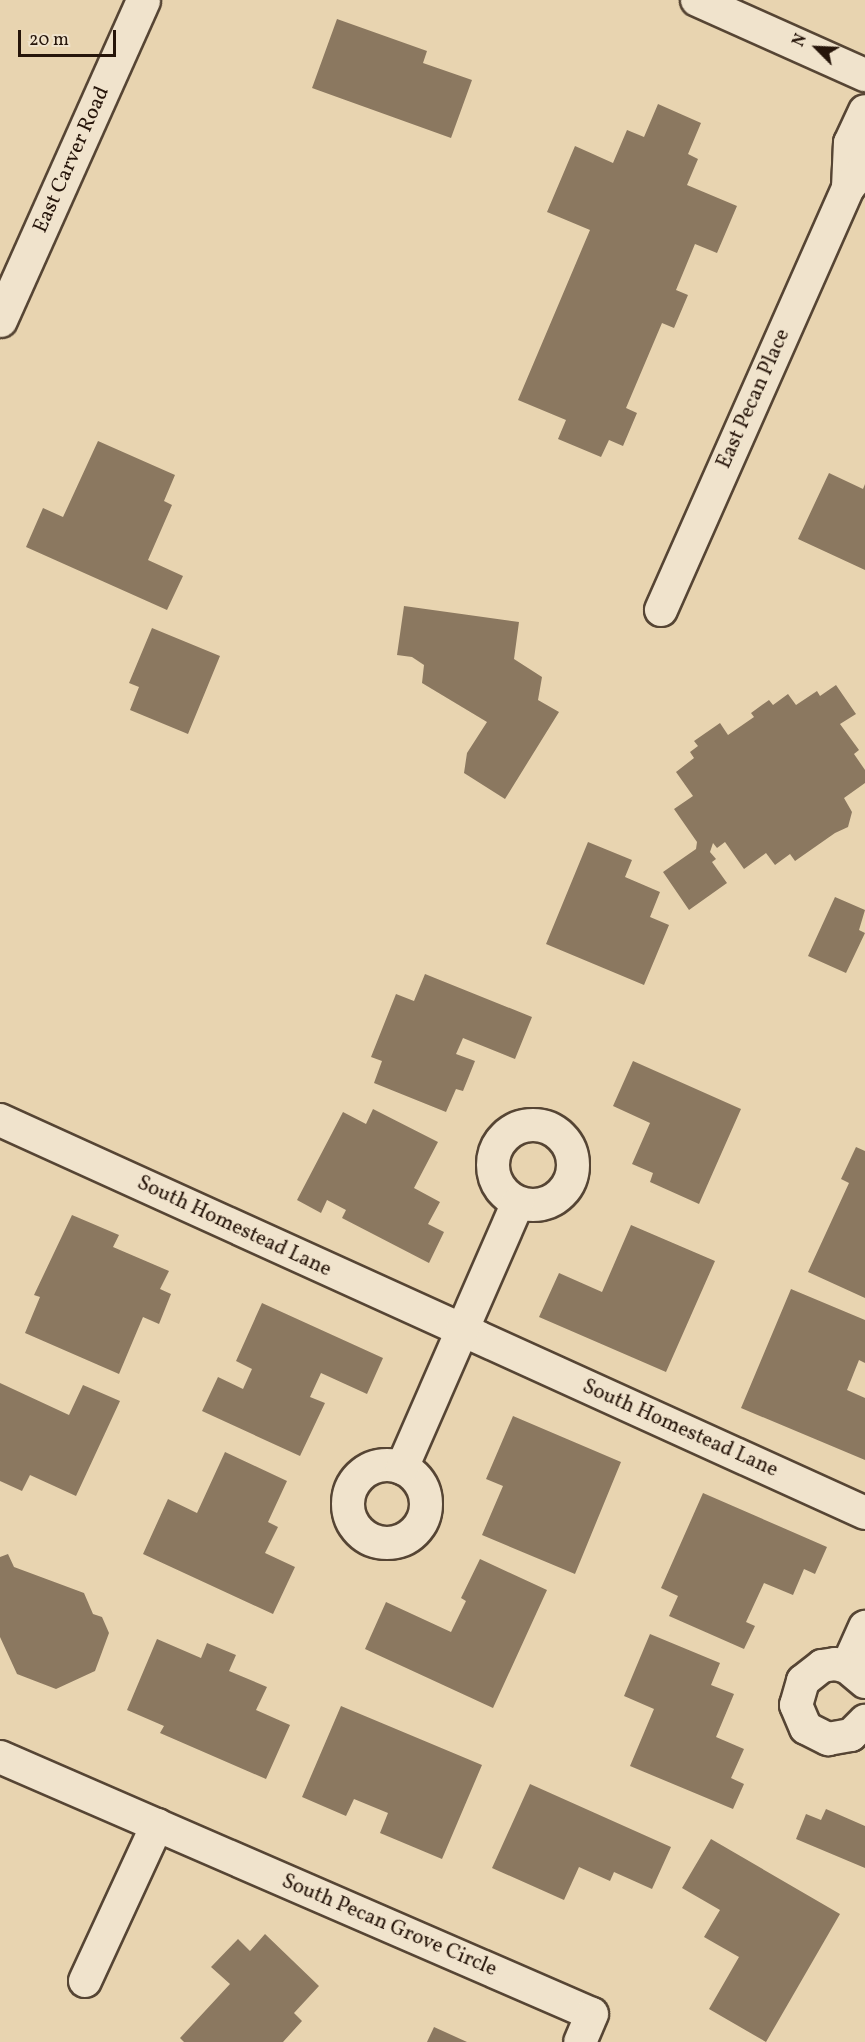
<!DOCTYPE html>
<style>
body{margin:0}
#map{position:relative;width:865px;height:2042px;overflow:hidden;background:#e8d4b0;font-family:Vollkorn,serif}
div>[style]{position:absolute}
.building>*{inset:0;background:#8b7860}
.roads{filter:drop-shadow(2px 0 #564534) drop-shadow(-2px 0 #564534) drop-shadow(0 2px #564534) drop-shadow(0 -2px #564534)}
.street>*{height:32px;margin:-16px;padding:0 16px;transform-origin:16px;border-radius:16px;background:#f0e3cc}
.street>.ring{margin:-16px;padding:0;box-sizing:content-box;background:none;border:32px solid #f0e3cc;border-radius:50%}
.secondary>*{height:33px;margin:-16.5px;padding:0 16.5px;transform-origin:16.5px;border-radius:16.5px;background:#f0e3cc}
span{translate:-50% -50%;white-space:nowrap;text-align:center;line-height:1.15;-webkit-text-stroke:4.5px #f0e3cc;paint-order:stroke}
.street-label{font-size:21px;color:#26150a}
.north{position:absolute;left:787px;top:18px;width:60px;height:60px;-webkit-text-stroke:4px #f0e3cc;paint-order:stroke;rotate:294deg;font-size:16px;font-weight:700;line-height:24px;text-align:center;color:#26150a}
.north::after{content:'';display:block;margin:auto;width:21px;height:27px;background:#26150a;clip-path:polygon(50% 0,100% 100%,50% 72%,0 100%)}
.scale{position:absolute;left:18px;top:30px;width:98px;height:27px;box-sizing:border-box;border:3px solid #26150a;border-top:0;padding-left:8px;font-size:18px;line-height:21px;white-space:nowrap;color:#26150a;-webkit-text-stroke:4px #f0e3cc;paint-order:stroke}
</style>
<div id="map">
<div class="building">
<i style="clip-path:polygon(337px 19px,427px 51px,423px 63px,472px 80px,451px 138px,312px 88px)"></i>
<i style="clip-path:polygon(658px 104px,701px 123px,688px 154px,698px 159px,687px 185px,737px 206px,717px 253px,695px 244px,676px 290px,688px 295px,674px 328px,662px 323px,626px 408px,637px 413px,623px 446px,609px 440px,601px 457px,558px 439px,566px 420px,518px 400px,590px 230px,547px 212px,575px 146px,613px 163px,627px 130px,644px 137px)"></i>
<i style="clip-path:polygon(98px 441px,175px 475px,164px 501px,172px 505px,148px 560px,183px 576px,167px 610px,26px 547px,43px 508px,63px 517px)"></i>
<i style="clip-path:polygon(829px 473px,863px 489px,865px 484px,865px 570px,798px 539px)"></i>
<i style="clip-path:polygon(404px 606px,519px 622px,514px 659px,542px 677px,538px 700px,559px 712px,505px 799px,464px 773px,467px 753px,487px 722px,422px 683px,424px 665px,412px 657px,397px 655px)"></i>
<i style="clip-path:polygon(152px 628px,220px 656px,188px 734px,130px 710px,139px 687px,129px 683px)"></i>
<i style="clip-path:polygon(836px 685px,856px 714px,840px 724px,859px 750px,854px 754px,865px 770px,865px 783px,844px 798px,852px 812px,848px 827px,835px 833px,795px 861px,790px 854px,775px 865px,766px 853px,744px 869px,725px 842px,717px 848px,713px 843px,710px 852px,716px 859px,712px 862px,727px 883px,689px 910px,663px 872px,696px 849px,697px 842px,674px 809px,693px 796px,676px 772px,694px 758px,690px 752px,698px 746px,694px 741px,720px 723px,728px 735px,754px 717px,751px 713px,769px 700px,773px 705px,788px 694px,796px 705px,817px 691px,820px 696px)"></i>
<i style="clip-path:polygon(588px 842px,632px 860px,625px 877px,660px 892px,650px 917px,669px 925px,644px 985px,546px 944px)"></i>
<i style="clip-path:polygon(835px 897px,865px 910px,859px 930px,865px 933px,846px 973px,808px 956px)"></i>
<i style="clip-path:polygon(425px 974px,532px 1017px,515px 1059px,463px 1038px,456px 1054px,475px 1061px,463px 1091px,456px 1089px,446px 1112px,374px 1083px,382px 1061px,371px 1057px,396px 994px,414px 1001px)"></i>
<i style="clip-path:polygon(633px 1061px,741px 1109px,699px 1204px,650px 1182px,653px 1173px,632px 1164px,650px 1123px,613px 1106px)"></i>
<i style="clip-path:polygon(373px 1109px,438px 1142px,414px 1188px,440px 1202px,428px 1224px,444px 1232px,429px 1263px,342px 1218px,346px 1210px,327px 1200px,321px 1213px,297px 1200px,343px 1112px,366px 1124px)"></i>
<i style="clip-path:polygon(856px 1147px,865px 1151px,865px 1298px,808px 1272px,849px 1183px,841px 1179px)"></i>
<i style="clip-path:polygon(72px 1215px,119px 1235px,113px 1247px,169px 1271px,160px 1289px,171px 1294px,159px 1324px,143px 1317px,119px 1374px,25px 1333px,40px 1297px,34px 1295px)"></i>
<i style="clip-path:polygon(631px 1225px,715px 1261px,666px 1372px,539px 1317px,559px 1273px,602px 1292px)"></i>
<i style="clip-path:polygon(791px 1289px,865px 1320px,865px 1363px,859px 1360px,847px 1390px,865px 1398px,865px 1460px,741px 1408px)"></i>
<i style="clip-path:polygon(262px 1303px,383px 1358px,367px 1394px,321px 1373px,310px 1397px,325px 1403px,300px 1456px,202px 1411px,218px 1377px,243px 1389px,252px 1369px,236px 1361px)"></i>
<i style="clip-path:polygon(0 1383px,69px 1415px,83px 1385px,120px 1401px,76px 1496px,30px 1475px,22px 1491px,0 1481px)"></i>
<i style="clip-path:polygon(513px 1416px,621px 1462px,575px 1574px,482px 1535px,503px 1486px,486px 1479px)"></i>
<i style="clip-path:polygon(225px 1452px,287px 1481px,268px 1522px,278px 1527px,265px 1553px,295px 1567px,273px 1614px,143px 1554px,168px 1499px,197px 1513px)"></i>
<i style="clip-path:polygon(703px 1493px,827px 1547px,815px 1574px,804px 1569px,793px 1595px,764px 1583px,746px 1622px,755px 1626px,744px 1649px,669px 1616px,678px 1596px,661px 1588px)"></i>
<i style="clip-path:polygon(8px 1554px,14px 1567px,84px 1593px,93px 1614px,102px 1617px,109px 1633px,95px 1671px,56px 1689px,17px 1674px,0 1637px,0 1557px)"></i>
<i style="clip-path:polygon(480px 1559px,547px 1590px,493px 1708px,365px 1649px,386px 1602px,451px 1632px,466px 1601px,461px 1598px)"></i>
<i style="clip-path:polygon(650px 1634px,720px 1663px,711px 1685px,734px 1694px,716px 1737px,744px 1749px,731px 1778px,744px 1784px,733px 1809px,630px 1766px,654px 1709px,624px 1696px)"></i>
<i style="clip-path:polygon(157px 1639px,201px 1658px,207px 1643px,236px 1655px,229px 1671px,267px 1687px,256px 1710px,290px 1725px,266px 1779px,160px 1733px,164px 1726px,127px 1710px)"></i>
<i style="clip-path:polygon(341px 1706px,482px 1765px,442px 1859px,380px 1833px,388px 1813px,354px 1799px,346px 1816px,302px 1797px)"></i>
<i style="clip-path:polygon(530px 1784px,671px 1847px,652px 1889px,614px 1872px,610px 1881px,579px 1867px,564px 1900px,492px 1868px)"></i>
<i style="clip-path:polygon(826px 1809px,865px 1826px,865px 1868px,796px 1839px,806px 1814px,821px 1820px)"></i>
<i style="clip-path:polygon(711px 1839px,840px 1914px,766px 2042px,709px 2009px,739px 1957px,704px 1937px,720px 1910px,682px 1888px)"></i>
<i style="clip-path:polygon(265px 1934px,319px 1986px,294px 2013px,302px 2021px,283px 2042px,184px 2042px,180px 2038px,230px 1984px,211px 1967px,238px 1939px,250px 1951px)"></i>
<i style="clip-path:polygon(434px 2027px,467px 2042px,427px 2042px)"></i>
</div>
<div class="roads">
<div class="street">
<i style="left:697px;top:0;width:184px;rotate:24.1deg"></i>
<i style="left:848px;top:188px;width:45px;rotate:-87.5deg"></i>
<i style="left:850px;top:143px;width:35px;rotate:-65deg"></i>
<i style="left:661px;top:610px;width:462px;rotate:-66.1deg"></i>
<i style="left:848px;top:188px;width:26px;rotate:-50deg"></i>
<i style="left:0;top:1120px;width:950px;rotate:24.43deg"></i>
<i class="ring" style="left:493px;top:1125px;width:48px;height:48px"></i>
<i class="ring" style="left:348px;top:1465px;width:46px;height:46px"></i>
<i style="left:402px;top:1468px;width:289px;rotate:-66.4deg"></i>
<i style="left:847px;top:1667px;width:44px;rotate:-65.8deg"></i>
<i style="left:865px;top:1682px;width:23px;rotate:-140deg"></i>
<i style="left:847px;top:1667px;width:12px;rotate:-166deg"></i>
<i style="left:835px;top:1664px;width:13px;rotate:171deg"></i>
<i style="left:822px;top:1666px;width:24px;rotate:142deg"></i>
<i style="left:803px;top:1681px;width:25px;rotate:106deg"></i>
<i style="left:796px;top:1705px;width:25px;rotate:67deg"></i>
<i style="left:806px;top:1728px;width:25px;rotate:27deg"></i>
<i style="left:828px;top:1739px;width:23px;rotate:-10deg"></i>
<i style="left:851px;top:1735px;width:20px;rotate:-45deg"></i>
<i style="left:0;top:1757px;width:645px;rotate:23.47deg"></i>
<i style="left:592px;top:2014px;width:30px;rotate:113deg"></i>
<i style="left:85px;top:1981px;width:172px;rotate:-65.2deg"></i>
</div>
<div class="secondary">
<i style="left:0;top:320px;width:350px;rotate:-65.9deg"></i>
</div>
</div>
<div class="street-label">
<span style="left:72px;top:160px;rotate:-66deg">East Carver Road</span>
<span style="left:754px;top:399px;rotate:-66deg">East Pecan Place</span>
<span style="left:234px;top:1227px;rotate:25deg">South Homestead Lane</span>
<span style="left:680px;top:1429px;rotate:24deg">South Homestead Lane</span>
<span style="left:389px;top:1926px;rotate:23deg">South Pecan Grove Circle</span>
</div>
<div class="north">N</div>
<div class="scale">20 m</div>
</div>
